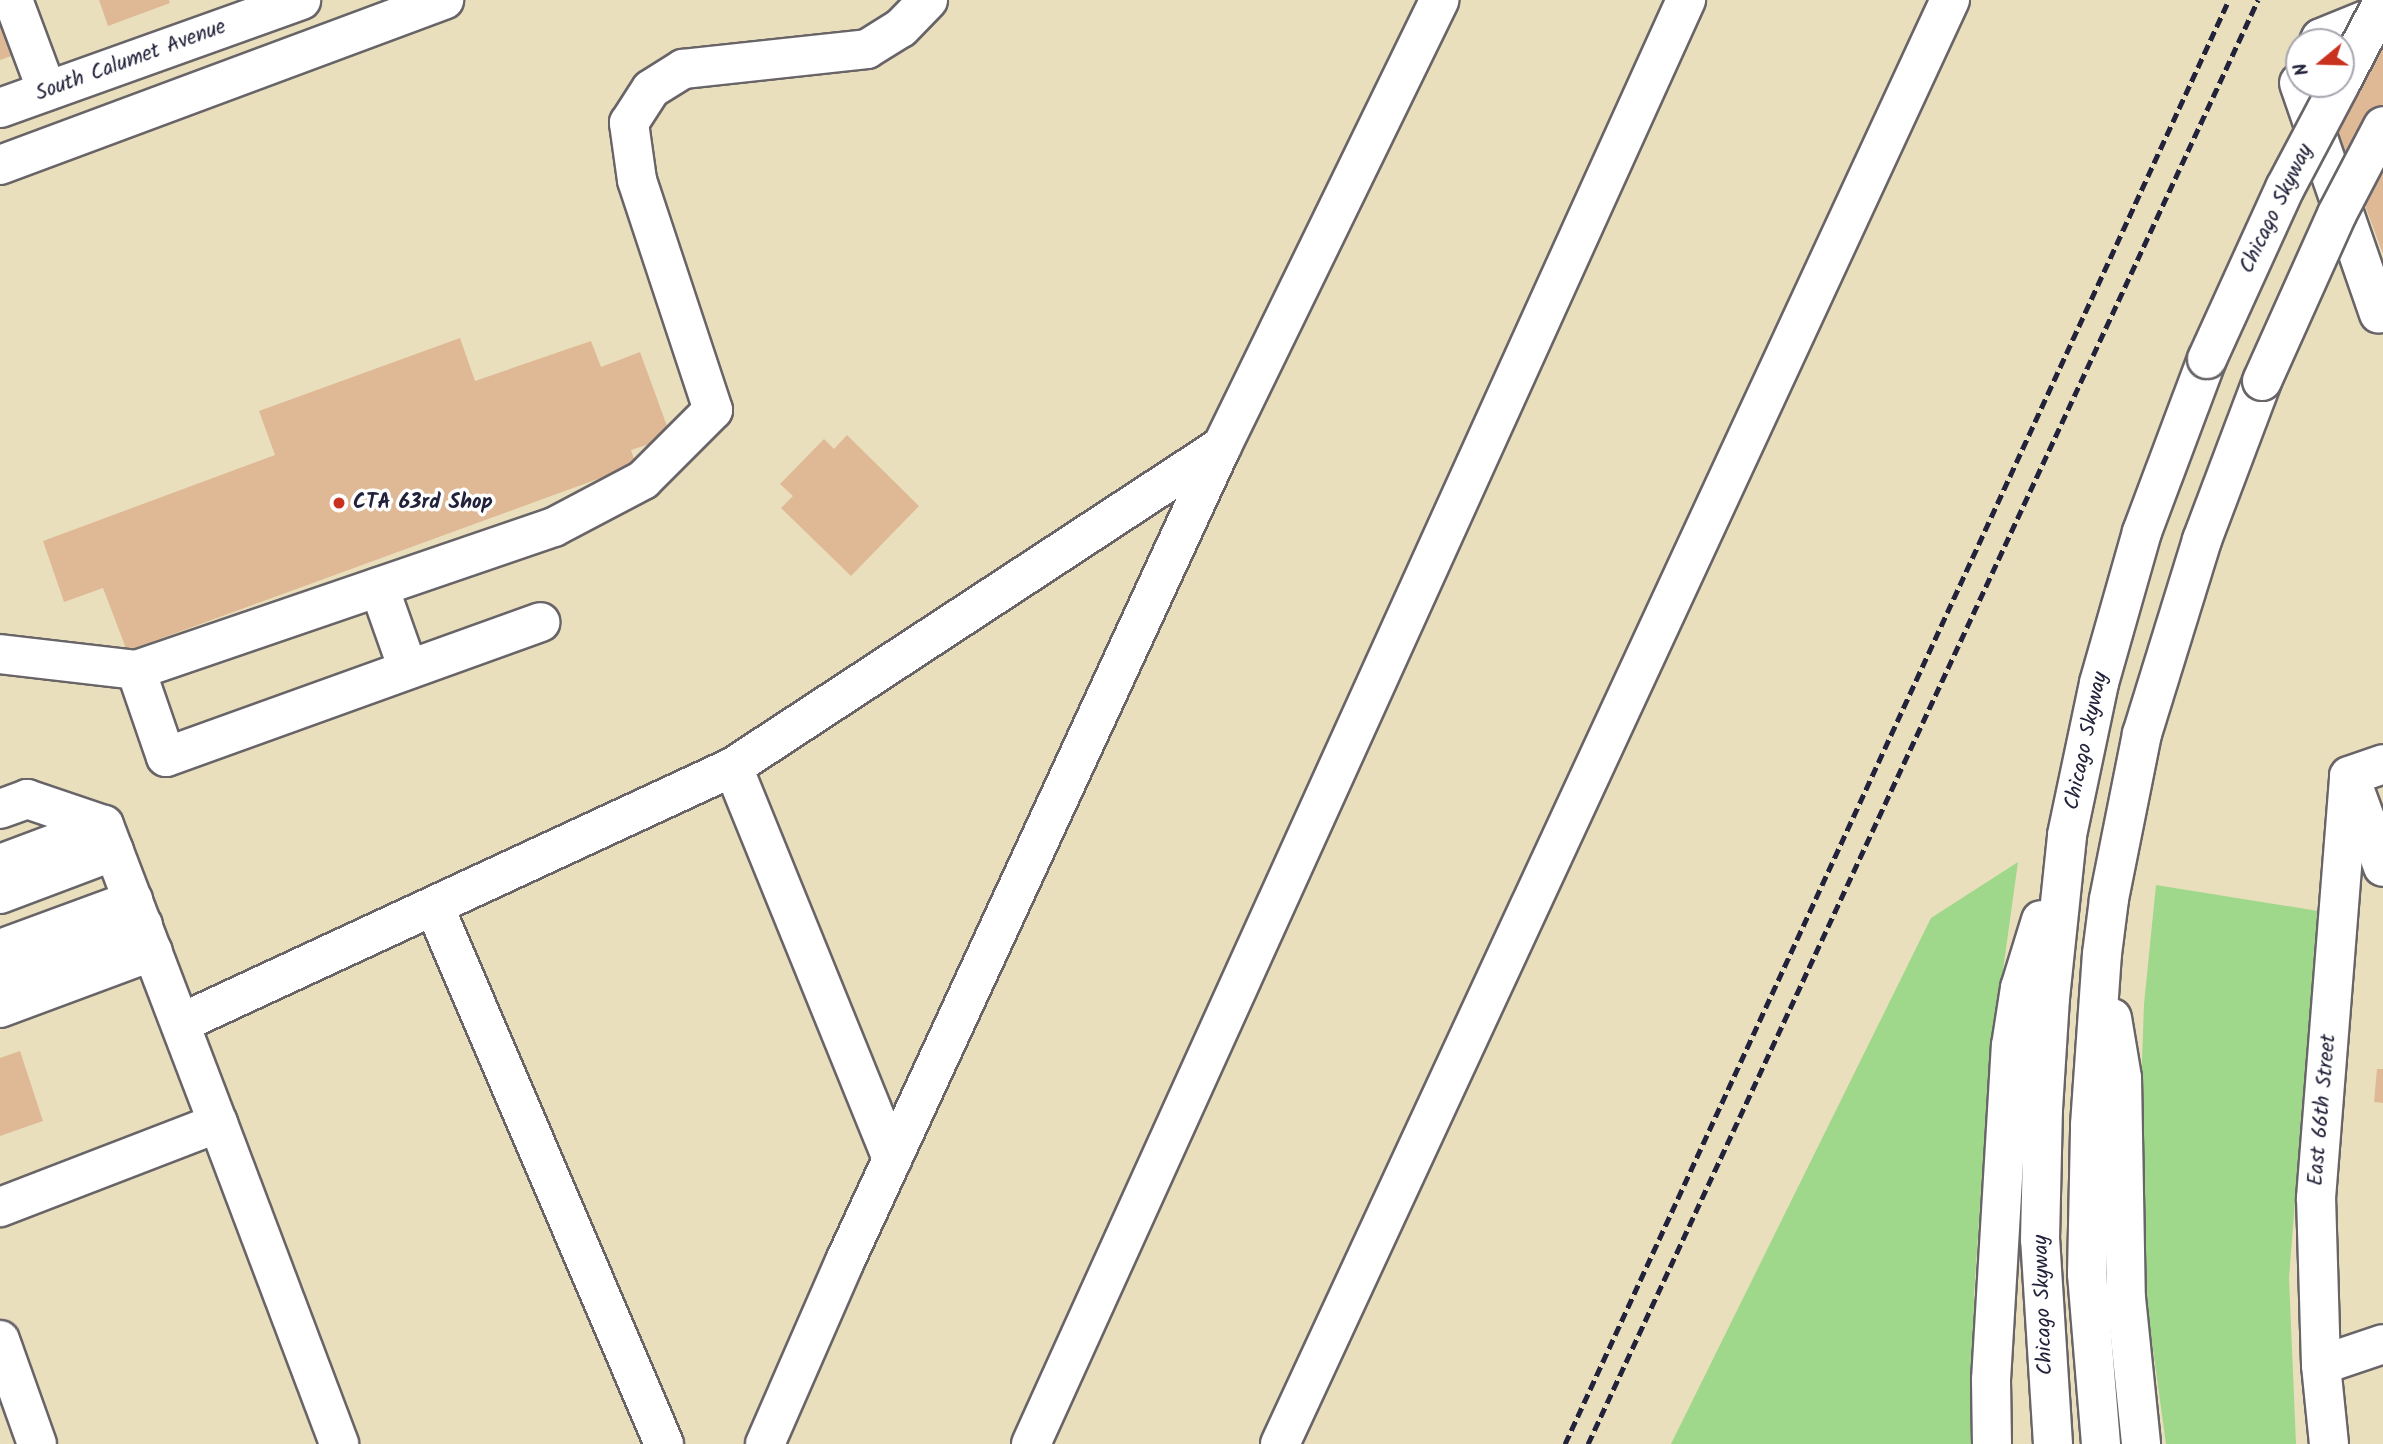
<!DOCTYPE html>
<style>
body{margin:0}
#map{position:relative;width:2383px;height:1444px;overflow:hidden;background:#eadfbc;font-family:Kalam,sans-serif}
div>[style]{position:absolute}
.green>*{inset:0;background:#9fd88a}
.building>*{inset:0;background:#dfb996}
.roads{filter:drop-shadow(2px 0 #686468) drop-shadow(-2px 0 #686468) drop-shadow(0 2px #686468) drop-shadow(0 -2px #686468)}
.minor>*{height:38px;margin:-19px;padding:0 19px;transform-origin:19px;border-radius:19px;background:#fff}
.highway>*{height:38px;margin:-19px;padding:0 19px;transform-origin:19px;border-radius:19px;background:#fff}
.rail>*{height:5px;margin-top:-2.5px;transform-origin:0;background:repeating-linear-gradient(90deg,#22223b 0 10px,transparent 0 15px)}
.bridges{filter:drop-shadow(2px 0 #686468) drop-shadow(-2px 0 #686468) drop-shadow(0 2px #686468) drop-shadow(0 -2px #686468)}
.highway-bridge>*{height:38px;margin:-19px;padding:0 19px;transform-origin:19px;border-radius:19px;background:#fff}
.dots>*{width:19px;height:19px;translate:-50% -50%;box-sizing:border-box;border:4px solid #fff;border-radius:50%}
span{translate:-50% -50%;white-space:nowrap;text-align:center;line-height:1.15;-webkit-text-stroke:7px #fff;paint-order:stroke}
.street-label{font-size:21px;color:#22223b}
.poi-label{font-size:21px;color:#22223b;font-weight:700}
.left{translate:0 -50%;text-align:left}
.north{position:absolute;left:2285px;top:28px;width:70px;height:70px;box-sizing:border-box;background:#fff;border:2px solid #a7a7b1;border-radius:50%;rotate:251deg;font-size:19px;font-weight:700;line-height:28px;text-align:center;color:#22223b}
.north::after{content:'';display:block;margin:auto;width:24px;height:32px;background:#c8321e;clip-path:polygon(50% 0,100% 100%,50% 72%,0 100%)}
</style>
<div id="map">
<div class="green">
<i style="clip-path:polygon(2018px 862px,1989px 1071px,1974px 1295px,1972px 1444px,1671px 1444px,1931px 918px)"></i>
<i style="clip-path:polygon(2156px 885px,2318px 911px,2289px 1278px,2296px 1444px,2166px 1444px,2144px 1284px,2139px 1147px,2144px 1004px)"></i>
</div>
<div class="building">
<i style="clip-path:polygon(99px 0,169px 0,170px 3px,108px 26px)"></i>
<i style="clip-path:polygon(0 17px,14px 55px,0 60px)"></i>
<i style="clip-path:polygon(2383px 46px,2383px 254px,2320px 84px,2341px 62px)"></i>
<i style="clip-path:polygon(460px 338px,475px 381px,591px 341px,601px 367px,640px 352px,671px 437px,631px 450px,636px 465px,127px 651px,103px 588px,64px 602px,43px 541px,275px 455px,259px 411px)"></i>
<i style="clip-path:polygon(847px 435px,919px 506px,851px 576px,781px 508px,793px 496px,780px 484px,824px 439px,834px 449px)"></i>
<i style="clip-path:polygon(20px 1051px,43px 1121px,0 1136px,0 1058px)"></i>
<i style="clip-path:polygon(2377px 1069px,2383px 1069px,2383px 1103px,2374px 1102px)"></i>
</div>
<div class="roads">
<div class="minor">
<i style="left:13px;top:0;width:97px;rotate:69.5deg"></i>
<i style="left:2319px;top:42px;width:4px;rotate:-63deg"></i>
<i style="left:2321px;top:38px;width:67px;rotate:-22deg"></i>
<i style="left:2299px;top:83px;width:244px;rotate:70.9deg"></i>
<i style="left:0;top:108px;width:320px;rotate:-19.7deg"></i>
<i style="left:0;top:165px;width:474px;rotate:-20.4deg"></i>
<i style="left:379px;top:587px;width:87px;rotate:70.5deg"></i>
<i style="left:0;top:654px;width:137px;rotate:6.7deg"></i>
<i style="left:136px;top:670px;width:442px;rotate:-18.9deg"></i>
<i style="left:554px;top:527px;width:101px;rotate:-27.8deg"></i>
<i style="left:643px;top:480px;width:99px;rotate:-45deg"></i>
<i style="left:713px;top:410px;width:242px;rotate:-108.3deg"></i>
<i style="left:637px;top:180px;width:58px;rotate:-98deg"></i>
<i style="left:629px;top:123px;width:40px;rotate:-57.1deg"></i>
<i style="left:651px;top:89px;width:38px;rotate:-32deg"></i>
<i style="left:683px;top:69px;width:185px;rotate:-6.2deg"></i>
<i style="left:867px;top:49px;width:40px;rotate:-32deg"></i>
<i style="left:901px;top:28px;width:39px;rotate:-46deg"></i>
<i style="left:136px;top:670px;width:92px;rotate:71deg"></i>
<i style="left:166px;top:757px;width:398px;rotate:-19.8deg"></i>
<i style="left:733px;top:767px;width:423px;rotate:67.9deg"></i>
<i style="left:2349px;top:776px;width:36px;rotate:-19deg"></i>
<i style="left:2354px;top:788px;width:84px;rotate:69.8deg"></i>
<i style="left:0;top:809px;width:29px;rotate:-20deg"></i>
<i style="left:27px;top:799px;width:81px;rotate:18.7deg"></i>
<i style="left:104px;top:825px;width:319px;rotate:69.1deg"></i>
<i style="left:218px;top:1123px;width:234px;rotate:158.9deg"></i>
<i style="left:0;top:864px;width:111px;rotate:-20.6deg"></i>
<i style="left:0;top:894px;width:122px;rotate:-20.7deg"></i>
<i style="left:434px;top:906px;width:585px;rotate:66.85deg"></i>
<i style="left:0;top:949px;width:142px;rotate:-20.2deg"></i>
<i style="left:2px;top:979px;width:151px;rotate:-21deg"></i>
<i style="left:0;top:1008px;width:163px;rotate:-20.4deg"></i>
<i style="left:181px;top:1023px;width:608px;rotate:-24.88deg"></i>
<i style="left:733px;top:767px;width:585px;rotate:-33.28deg"></i>
<i style="left:218px;top:1123px;width:343px;rotate:69.3deg"></i>
<i style="left:0;top:1340px;width:110px;rotate:70.4deg"></i>
<i style="left:2321px;top:1365px;width:65px;rotate:-18.7deg"></i>
<i style="left:765px;top:1444px;width:200px;rotate:-66.4deg"></i>
<i style="left:845px;top:1261px;width:898px;rotate:-65.18deg"></i>
<i style="left:1222px;top:446px;width:496px;rotate:-64deg"></i>
<i style="left:1031px;top:1444px;width:1586px;rotate:-65.6deg"></i>
<i style="left:1280px;top:1444px;width:1592px;rotate:-65.11deg"></i>
<i style="left:2329px;top:1444px;width:79px;rotate:-95.8deg"></i>
<i style="left:2321px;top:1365px;width:167px;rotate:-91.7deg"></i>
<i style="left:2316px;top:1198px;width:423px;rotate:-85.5deg"></i>
</div>
<div class="highway">
<i style="left:2112px;top:1018px;width:61px;rotate:80.5deg"></i>
<i style="left:2122px;top:1078px;width:220px;rotate:89deg"></i>
<i style="left:2126px;top:1298px;width:147px;rotate:84.1deg"></i>
<i style="left:1992px;top:1444px;width:64px;rotate:-90.9deg"></i>
<i style="left:1991px;top:1380px;width:335px;rotate:-86.6deg"></i>
<i style="left:2011px;top:1046px;width:59px;rotate:-81.2deg"></i>
<i style="left:2020px;top:988px;width:71px;rotate:-72.8deg"></i>
<i style="left:2053px;top:1444px;width:204px;rotate:-93.6deg"></i>
<i style="left:2040px;top:1240px;width:131px;rotate:-88.7deg"></i>
<i style="left:2043px;top:1109px;width:111px;rotate:-86.4deg"></i>
<i style="left:2050px;top:998px;width:164px;rotate:-84deg"></i>
<i style="left:2067px;top:835px;width:155px;rotate:-78.1deg"></i>
<i style="left:2099px;top:683px;width:157px;rotate:-74.1deg"></i>
<i style="left:2142px;top:532px;width:185px;rotate:-69.4deg"></i>
<i style="left:2101px;top:1444px;width:171px;rotate:-94.7deg"></i>
<i style="left:2087px;top:1274px;width:149px;rotate:-88.8deg"></i>
<i style="left:2090px;top:1125px;width:171px;rotate:-86deg"></i>
<i style="left:2102px;top:954px;width:55px;rotate:-82.7deg"></i>
<i style="left:2109px;top:899px;width:168px;rotate:-78.7deg"></i>
<i style="left:2142px;top:734px;width:203px;rotate:-72.8deg"></i>
<i style="left:2202px;top:540px;width:170px;rotate:-69.3deg"></i>
</div>
</div>
<div class="rail">
<i style="left:1565px;top:1444px;width:1589px;rotate:-65.31deg"></i>
<i style="left:1588px;top:1444px;width:1592px;rotate:-65.11deg"></i>
</div>
<div class="bridges">
<div class="highway-bridge">
<i style="left:2341px;top:82px;width:90px;rotate:-62.3deg"></i>
<i style="left:2207px;top:359px;width:188px;rotate:-65.5deg"></i>
<i style="left:2285px;top:188px;width:118px;rotate:-62.1deg"></i>
<i style="left:2262px;top:381px;width:183px;rotate:-65.8deg"></i>
<i style="left:2337px;top:214px;width:99px;rotate:-62.4deg"></i>
</div>
</div>
<div class="dots">
<i style="left:339px;top:503px;background:#c8321e"></i>
</div>
<div class="street-label">
<span style="left:131px;top:61px;rotate:-20deg">South Calumet Avenue</span>
<span style="left:2277px;top:209px;rotate:-64deg">Chicago Skyway</span>
<span style="left:2087px;top:741px;rotate:-78deg">Chicago Skyway</span>
<span style="left:2323px;top:1110px;rotate:-85deg">East 66th Street</span>
<span style="left:2044px;top:1305px;rotate:-92deg">Chicago Skyway</span>
</div>
<div class="poi-label">
<span class="left" style="left:353px;top:503px">CTA 63rd Shop</span>
</div>
<div class="north">N</div>
</div>
